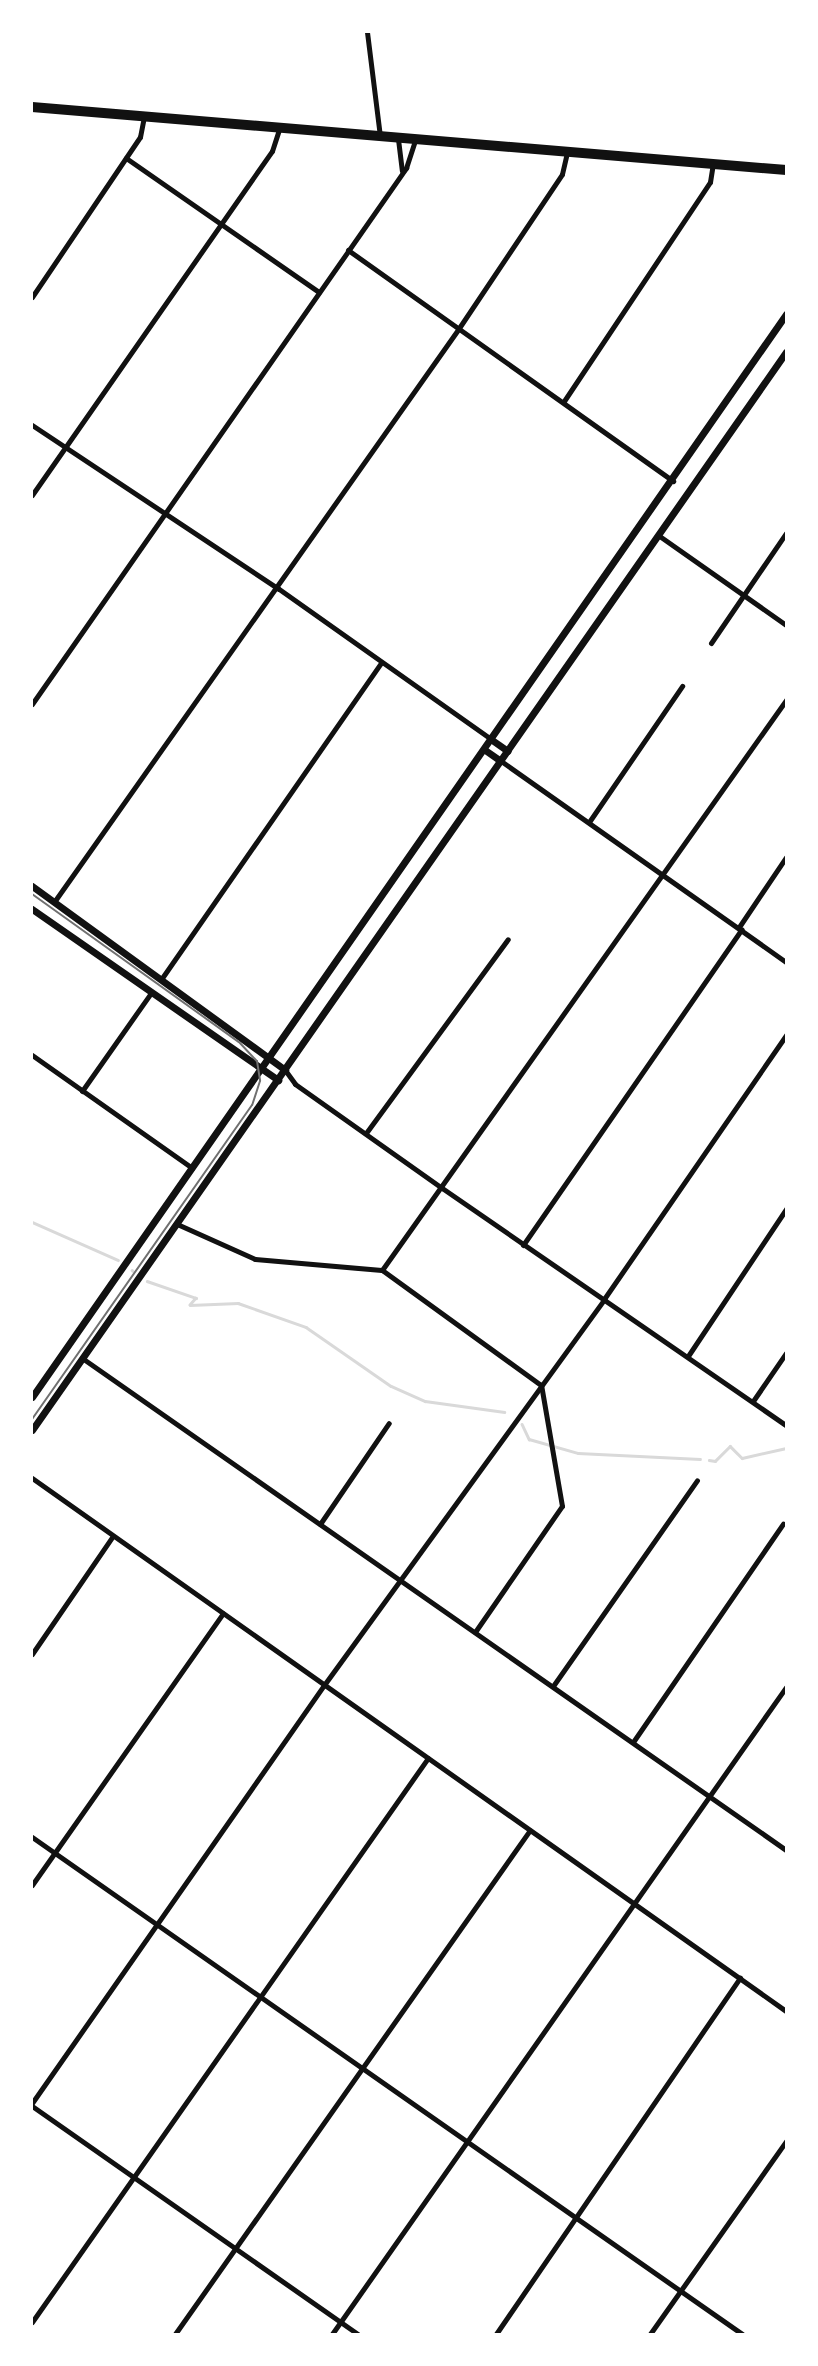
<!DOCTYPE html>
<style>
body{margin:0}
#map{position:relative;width:818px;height:2366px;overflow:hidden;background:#fff;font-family:"Work Sans",sans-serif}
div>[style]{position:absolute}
.stream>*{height:2.5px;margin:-1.25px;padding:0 1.25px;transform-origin:1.25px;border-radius:1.25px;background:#d9d9d9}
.minor>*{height:5px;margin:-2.5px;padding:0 2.5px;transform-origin:2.5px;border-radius:2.5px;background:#111}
.tertiary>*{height:7px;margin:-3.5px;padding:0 3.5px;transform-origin:3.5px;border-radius:3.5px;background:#111}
.trunk>*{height:10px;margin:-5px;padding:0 5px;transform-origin:5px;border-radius:5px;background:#111}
.tram>*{height:2px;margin:-1px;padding:0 1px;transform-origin:1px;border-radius:1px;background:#707070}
span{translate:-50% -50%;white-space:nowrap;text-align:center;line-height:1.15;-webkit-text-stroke:6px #fff;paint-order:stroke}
.frame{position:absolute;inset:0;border:33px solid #fff;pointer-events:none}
</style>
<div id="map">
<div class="stream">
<i style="left:32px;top:1222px;width:94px;rotate:23.8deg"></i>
<i style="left:132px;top:1270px;width:1px;rotate:45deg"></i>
<i style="left:147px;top:1281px;width:52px;rotate:19.1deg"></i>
<i style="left:196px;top:1298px;width:9px;rotate:131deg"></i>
<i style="left:190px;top:1305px;width:48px;rotate:-2.4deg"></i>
<i style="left:238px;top:1303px;width:72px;rotate:19.4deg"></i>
<i style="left:306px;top:1327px;width:103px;rotate:34.8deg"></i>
<i style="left:391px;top:1386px;width:37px;rotate:24deg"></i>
<i style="left:425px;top:1401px;width:80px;rotate:7.9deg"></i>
<i style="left:522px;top:1424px;width:17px;rotate:65deg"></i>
<i style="left:529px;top:1439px;width:51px;rotate:15.9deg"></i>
<i style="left:578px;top:1453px;width:122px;rotate:2.8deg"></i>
<i style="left:709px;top:1460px;width:6px;rotate:9deg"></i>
<i style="left:715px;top:1461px;width:21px;rotate:-45deg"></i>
<i style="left:730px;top:1446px;width:17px;rotate:45deg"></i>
<i style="left:742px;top:1458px;width:45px;rotate:-12.8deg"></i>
</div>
<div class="minor">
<i style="left:367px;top:32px;width:105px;rotate:82.9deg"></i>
<i style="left:398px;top:139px;width:32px;rotate:83deg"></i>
<i style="left:126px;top:158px;width:235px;rotate:34.8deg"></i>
<i style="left:348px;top:250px;width:399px;rotate:35.4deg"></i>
<i style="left:32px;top:297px;width:193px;rotate:-56deg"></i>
<i style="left:140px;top:137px;width:20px;rotate:-79deg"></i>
<i style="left:564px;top:401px;width:263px;rotate:-56.3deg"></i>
<i style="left:710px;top:182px;width:18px;rotate:-81deg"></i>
<i style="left:32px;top:425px;width:296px;rotate:33.6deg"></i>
<i style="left:279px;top:589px;width:261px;rotate:35.3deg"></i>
<i style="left:32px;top:495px;width:419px;rotate:-55.1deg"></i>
<i style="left:272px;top:151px;width:23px;rotate:-72deg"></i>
<i style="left:658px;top:535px;width:156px;rotate:35.1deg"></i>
<i style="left:711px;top:643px;width:133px;rotate:-55.7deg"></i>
<i style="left:32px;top:704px;width:654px;rotate:-55.09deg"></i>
<i style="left:406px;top:168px;width:29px;rotate:-72deg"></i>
<i style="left:501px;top:761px;width:349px;rotate:35.2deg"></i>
<i style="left:589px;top:822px;width:165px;rotate:-55.6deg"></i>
<i style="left:54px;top:902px;width:702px;rotate:-54.79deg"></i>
<i style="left:459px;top:328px;width:185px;rotate:-56.2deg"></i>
<i style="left:562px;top:174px;width:23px;rotate:-77deg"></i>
<i style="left:739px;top:927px;width:84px;rotate:-56.1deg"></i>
<i style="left:162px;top:978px;width:384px;rotate:-55.2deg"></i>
<i style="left:32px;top:1055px;width:196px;rotate:35.2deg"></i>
<i style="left:285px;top:1070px;width:17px;rotate:54deg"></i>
<i style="left:295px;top:1084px;width:180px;rotate:35.3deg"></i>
<i style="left:442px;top:1188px;width:418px;rotate:34.6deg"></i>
<i style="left:82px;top:1091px;width:120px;rotate:-54.9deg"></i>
<i style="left:366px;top:1133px;width:240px;rotate:-53.8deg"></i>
<i style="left:177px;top:1224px;width:85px;rotate:24.2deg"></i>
<i style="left:255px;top:1259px;width:127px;rotate:5deg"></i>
<i style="left:382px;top:1270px;width:196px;rotate:35.9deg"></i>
<i style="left:523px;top:1245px;width:384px;rotate:-55.3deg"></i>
<i style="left:382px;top:1270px;width:699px;rotate:-54.67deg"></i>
<i style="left:688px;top:1356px;width:177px;rotate:-56.3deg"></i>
<i style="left:82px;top:1358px;width:859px;rotate:34.95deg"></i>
<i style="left:753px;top:1401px;width:58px;rotate:-55.5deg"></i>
<i style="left:32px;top:1478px;width:923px;rotate:35.26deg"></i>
<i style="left:320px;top:1524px;width:122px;rotate:-55.7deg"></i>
<i style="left:475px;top:1632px;width:153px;rotate:-55.4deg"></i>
<i style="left:562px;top:1506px;width:123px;rotate:-99.8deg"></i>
<i style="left:32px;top:1654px;width:142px;rotate:-55.6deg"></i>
<i style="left:553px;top:1686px;width:251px;rotate:-55deg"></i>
<i style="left:633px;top:1742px;width:265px;rotate:-55.5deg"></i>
<i style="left:32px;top:1837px;width:867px;rotate:34.99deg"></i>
<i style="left:32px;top:1885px;width:332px;rotate:-54.9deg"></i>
<i style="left:32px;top:2103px;width:510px;rotate:-55.06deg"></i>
<i style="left:324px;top:1685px;width:477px;rotate:-54deg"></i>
<i style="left:604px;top:1299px;width:321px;rotate:-55.4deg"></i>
<i style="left:32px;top:2106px;width:398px;rotate:35deg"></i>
<i style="left:32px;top:2322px;width:689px;rotate:-54.93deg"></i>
<i style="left:175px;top:2334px;width:616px;rotate:-54.84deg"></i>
<i style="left:332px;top:2334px;width:790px;rotate:-54.94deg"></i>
<i style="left:496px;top:2334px;width:432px;rotate:-55.6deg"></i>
<i style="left:650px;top:2334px;width:236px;rotate:-54.8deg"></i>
</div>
<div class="tertiary">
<i style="left:492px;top:740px;width:19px;rotate:35deg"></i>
<i style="left:485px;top:750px;width:19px;rotate:35deg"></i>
<i style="left:32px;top:886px;width:313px;rotate:36deg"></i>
<i style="left:32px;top:909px;width:300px;rotate:34.8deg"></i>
<i style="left:32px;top:1397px;width:1320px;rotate:-55.15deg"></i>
<i style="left:32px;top:1430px;width:1316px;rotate:-55.03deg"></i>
</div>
<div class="trunk">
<i style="left:32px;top:107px;width:757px;rotate:4.78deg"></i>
</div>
<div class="tram">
<i style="left:32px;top:894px;width:254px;rotate:35.6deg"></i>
<i style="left:239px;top:1042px;width:26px;rotate:47deg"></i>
<i style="left:257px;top:1061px;width:20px;rotate:81deg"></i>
<i style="left:260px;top:1081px;width:25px;rotate:108deg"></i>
<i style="left:252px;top:1105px;width:383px;rotate:125deg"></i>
</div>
<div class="frame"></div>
</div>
